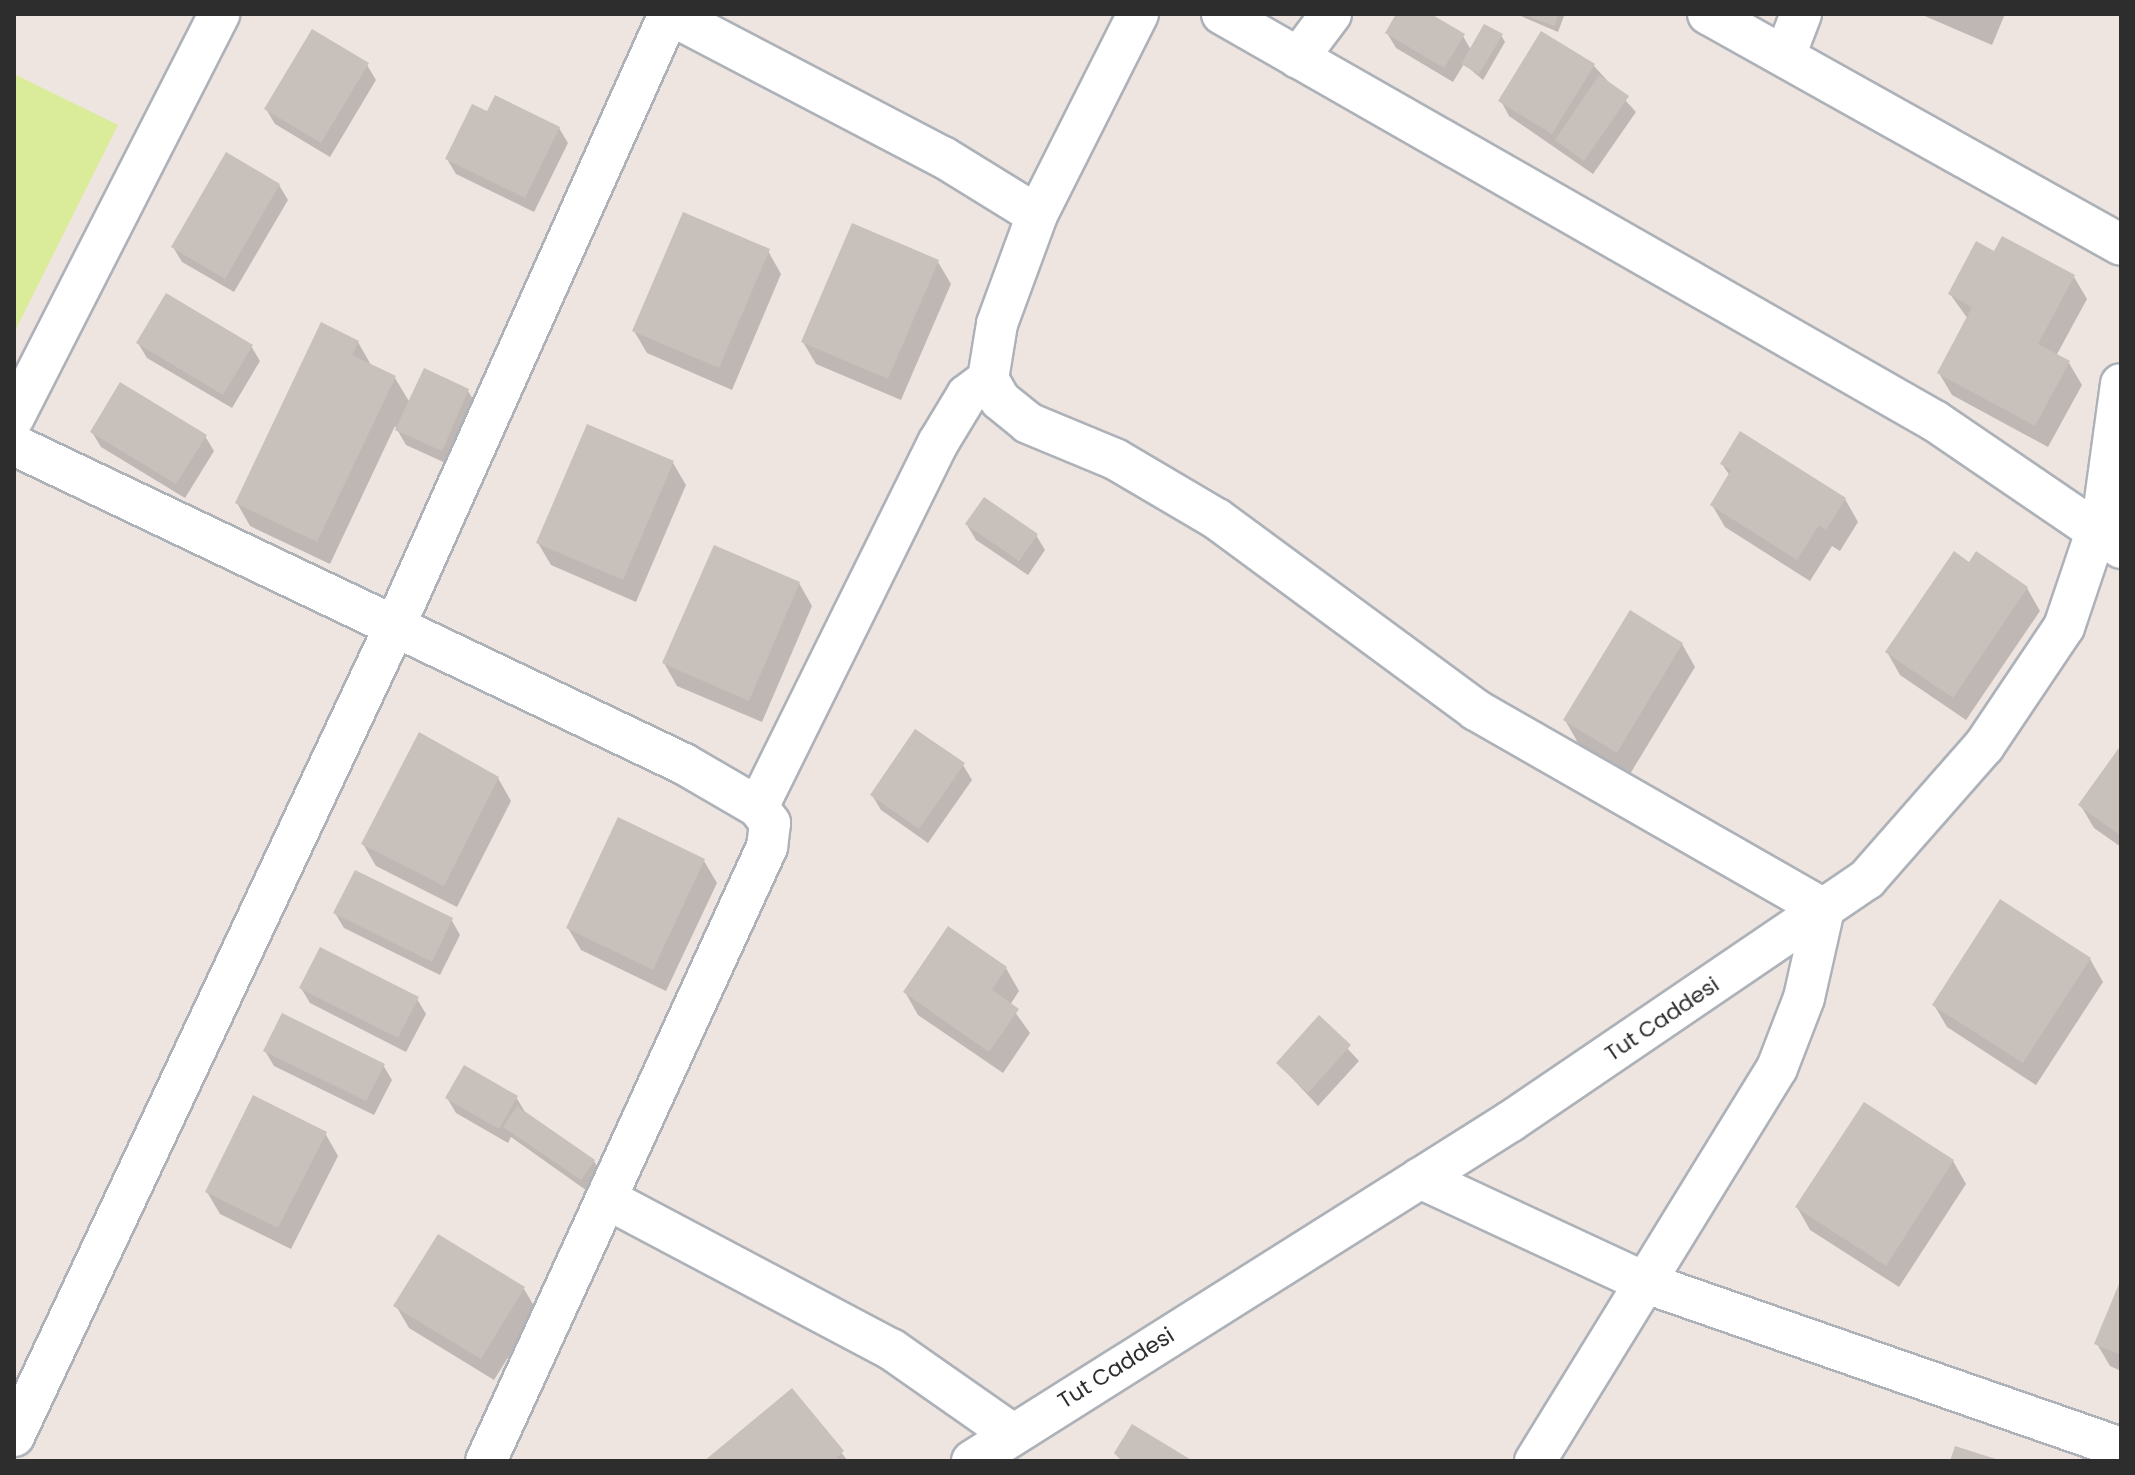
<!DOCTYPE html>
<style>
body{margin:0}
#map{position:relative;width:2135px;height:1475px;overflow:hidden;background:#eee5e0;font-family:Poppins,sans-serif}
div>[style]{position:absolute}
.pitch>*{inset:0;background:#daec99}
.shadow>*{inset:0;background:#0003}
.building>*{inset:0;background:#c7c0bb}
.roads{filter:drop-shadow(2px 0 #adb2b9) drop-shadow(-2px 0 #adb2b9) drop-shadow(0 2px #adb2b9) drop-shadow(0 -2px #adb2b9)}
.minor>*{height:40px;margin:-20px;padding:0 20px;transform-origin:20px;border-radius:20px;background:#fff}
span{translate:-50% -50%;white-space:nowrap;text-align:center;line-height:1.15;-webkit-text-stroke:8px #fff;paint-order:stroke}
.street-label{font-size:22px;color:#2d2d2d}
.frame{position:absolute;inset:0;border:16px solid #2d2d2d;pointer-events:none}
</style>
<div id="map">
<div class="pitch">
<i style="clip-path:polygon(14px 74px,118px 125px,14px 333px)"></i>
</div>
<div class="shadow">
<i style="clip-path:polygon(1398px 14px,1427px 14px,1463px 36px,1471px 50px,1501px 35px,1505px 42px,1483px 80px,1464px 64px,1453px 82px,1396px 48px,1387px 33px)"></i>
<i style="clip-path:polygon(1516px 14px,1562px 14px,1564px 16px,1558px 32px)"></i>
<i style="clip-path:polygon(1920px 14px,2005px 14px,1992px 45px)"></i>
<i style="clip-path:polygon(367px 65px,376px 80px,330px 157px,275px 124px,266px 109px)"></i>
<i style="clip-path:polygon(1594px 66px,1636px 112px,1593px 174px,1509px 116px,1501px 101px)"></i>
<i style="clip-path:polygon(559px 128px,568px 143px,534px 212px,456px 174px,447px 159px)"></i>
<i style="clip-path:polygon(279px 185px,288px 200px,234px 292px,182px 262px,173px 247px)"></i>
<i style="clip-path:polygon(768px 251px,781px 274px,732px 390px,647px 353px,634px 331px)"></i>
<i style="clip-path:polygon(1995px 253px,2074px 277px,2087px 299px,2056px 356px,2069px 363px,2082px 385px,2048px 447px,1952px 395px,1939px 373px,1968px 319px,1950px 294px)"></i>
<i style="clip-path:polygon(938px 262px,951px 284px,901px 400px,816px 364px,803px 342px)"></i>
<i style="clip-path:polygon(358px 342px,371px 365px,395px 378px,410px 403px,468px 391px,477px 406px,450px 465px,406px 445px,395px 426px,330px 564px,250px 526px,237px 503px)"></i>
<i style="clip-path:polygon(138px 343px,251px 346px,260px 361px,232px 408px,147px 358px)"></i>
<i style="clip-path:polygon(92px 432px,205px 436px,214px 451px,185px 498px,101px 447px)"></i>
<i style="clip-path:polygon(673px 463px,686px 485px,636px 602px,551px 565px,538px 543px)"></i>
<i style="clip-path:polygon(1722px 464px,1845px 499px,1858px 522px,1840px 551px,1832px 546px,1810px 581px,1725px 527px,1712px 505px,1730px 476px)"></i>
<i style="clip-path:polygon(967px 525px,1036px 535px,1045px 550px,1028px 575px,976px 540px)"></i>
<i style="clip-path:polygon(1970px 565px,2027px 588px,2040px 611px,1966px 720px,1900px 675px,1887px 652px)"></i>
<i style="clip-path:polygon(799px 583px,812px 606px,762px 722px,677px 686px,664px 663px)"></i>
<i style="clip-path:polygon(1682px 644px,1695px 667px,1630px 774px,1578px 743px,1565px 720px)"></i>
<i style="clip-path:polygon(2121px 748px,2121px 847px,2094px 828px,2081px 806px)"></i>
<i style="clip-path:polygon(963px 765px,972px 780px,928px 843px,881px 810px,872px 795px)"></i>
<i style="clip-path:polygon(498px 778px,511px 801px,457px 907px,376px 866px,363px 844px)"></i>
<i style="clip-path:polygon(704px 861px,717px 883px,666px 991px,581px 950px,568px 928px)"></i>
<i style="clip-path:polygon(335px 913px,451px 919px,460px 935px,440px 975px,344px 928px)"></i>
<i style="clip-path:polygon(2090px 959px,2103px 982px,2036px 1085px,1947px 1027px,1934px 1005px)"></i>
<i style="clip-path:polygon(1006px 968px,1019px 991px,1010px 1005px,1030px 1033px,1003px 1073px,918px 1015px,905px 992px)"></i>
<i style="clip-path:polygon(301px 988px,417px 999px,426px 1014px,406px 1052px,310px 1003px)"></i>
<i style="clip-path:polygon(1319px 1018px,1359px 1061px,1318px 1106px,1278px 1063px)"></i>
<i style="clip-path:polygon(265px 1051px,383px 1065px,392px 1080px,374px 1115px,274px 1066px)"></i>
<i style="clip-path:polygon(516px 1097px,525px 1112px,594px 1161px,602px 1176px,590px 1193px,511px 1137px,508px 1143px,456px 1113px,447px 1098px)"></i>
<i style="clip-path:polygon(325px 1133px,338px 1156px,291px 1249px,220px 1214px,207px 1192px)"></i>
<i style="clip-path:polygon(1953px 1161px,1966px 1184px,1899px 1287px,1810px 1230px,1797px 1207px)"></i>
<i style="clip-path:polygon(2121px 1284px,2121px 1371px,2110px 1366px,2097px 1344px)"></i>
<i style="clip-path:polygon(524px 1289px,537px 1311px,494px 1380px,409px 1328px,396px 1306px)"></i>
<i style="clip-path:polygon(792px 1391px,848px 1461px,707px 1461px)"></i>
</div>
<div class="building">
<i style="clip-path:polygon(1396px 14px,1431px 14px,1465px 34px,1444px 68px,1385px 33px)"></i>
<i style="clip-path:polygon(1522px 14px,1559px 14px,1554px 26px)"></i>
<i style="clip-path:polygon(1484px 24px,1503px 34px,1479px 74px,1461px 64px)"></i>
<i style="clip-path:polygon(312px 29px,369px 63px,321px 143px,264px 109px)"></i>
<i style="clip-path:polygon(1541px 31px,1595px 64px,1552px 134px,1498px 101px)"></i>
<i style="clip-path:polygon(1599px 75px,1629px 96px,1584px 161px,1555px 140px)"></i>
<i style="clip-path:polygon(495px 95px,560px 127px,525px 198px,445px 159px,472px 104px,487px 111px)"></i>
<i style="clip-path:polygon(226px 152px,280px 184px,225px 279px,171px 247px)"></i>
<i style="clip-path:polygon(683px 212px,770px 249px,719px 368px,632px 331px)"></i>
<i style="clip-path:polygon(852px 223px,939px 260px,888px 379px,801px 342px)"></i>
<i style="clip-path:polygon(2002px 236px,2075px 275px,2038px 344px,2070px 361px,2035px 426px,1937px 373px,1972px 307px,1948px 294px,1976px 241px,1994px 251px)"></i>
<i style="clip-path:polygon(166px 293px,253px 345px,223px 395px,136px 343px)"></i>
<i style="clip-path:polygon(321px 322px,359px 341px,352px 355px,396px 376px,317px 542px,235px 503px)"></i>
<i style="clip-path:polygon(424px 368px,469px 389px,442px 451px,395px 430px)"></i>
<i style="clip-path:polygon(120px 382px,207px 435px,176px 484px,90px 432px)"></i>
<i style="clip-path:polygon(587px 424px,674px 461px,623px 580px,536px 543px)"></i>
<i style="clip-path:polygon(1740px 431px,1846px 498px,1826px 530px,1819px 525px,1797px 560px,1710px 505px,1731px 470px,1720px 464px)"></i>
<i style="clip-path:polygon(984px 497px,1038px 534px,1019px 561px,965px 524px)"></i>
<i style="clip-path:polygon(714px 545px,800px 582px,749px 701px,662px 663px)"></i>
<i style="clip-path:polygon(1954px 551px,1969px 562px,1976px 551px,2028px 587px,1953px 698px,1885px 652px)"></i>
<i style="clip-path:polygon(1630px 610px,1683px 643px,1617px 753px,1563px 720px)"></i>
<i style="clip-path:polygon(915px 729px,965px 763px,919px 829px,870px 795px)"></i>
<i style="clip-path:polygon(419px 732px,499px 777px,444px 886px,361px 844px)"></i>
<i style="clip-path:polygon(2121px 745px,2121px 836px,2078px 805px)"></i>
<i style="clip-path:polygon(618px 817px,705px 859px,653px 970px,566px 928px)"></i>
<i style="clip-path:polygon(355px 870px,453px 918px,432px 962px,333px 913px)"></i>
<i style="clip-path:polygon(2000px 899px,2091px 958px,2023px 1063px,1932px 1005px)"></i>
<i style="clip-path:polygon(948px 926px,1007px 967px,992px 990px,1019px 1009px,989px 1052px,903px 992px)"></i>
<i style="clip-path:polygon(320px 947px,419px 997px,398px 1038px,299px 988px)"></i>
<i style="clip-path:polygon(282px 1013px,385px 1064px,366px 1101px,263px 1051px)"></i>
<i style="clip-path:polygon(1319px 1015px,1351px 1045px,1308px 1093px,1276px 1063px)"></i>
<i style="clip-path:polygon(464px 1065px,518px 1096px,499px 1129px,445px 1098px)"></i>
<i style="clip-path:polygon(253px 1095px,327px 1132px,278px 1228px,205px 1192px)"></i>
<i style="clip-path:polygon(1864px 1102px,1954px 1160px,1886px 1266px,1795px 1207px)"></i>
<i style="clip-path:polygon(517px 1106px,595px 1160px,581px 1180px,503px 1127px)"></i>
<i style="clip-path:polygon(438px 1234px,525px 1287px,481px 1359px,393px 1306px)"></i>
<i style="clip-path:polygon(2121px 1279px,2121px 1355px,2094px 1344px)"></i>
<i style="clip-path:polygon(792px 1388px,844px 1451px,833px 1461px,704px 1461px)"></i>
<i style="clip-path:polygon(1132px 1424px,1193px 1461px,1122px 1461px,1114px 1453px)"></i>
<i style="clip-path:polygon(1955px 1446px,1999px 1460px,1998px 1461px,1950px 1461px)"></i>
</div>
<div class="roads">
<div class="minor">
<i style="left:669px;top:14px;width:309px;rotate:27.6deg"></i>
<i style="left:943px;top:157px;width:110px;rotate:31.7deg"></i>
<i style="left:1138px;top:14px;width:225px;rotate:116.7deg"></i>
<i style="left:1037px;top:215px;width:116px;rotate:110.2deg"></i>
<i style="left:997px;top:324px;width:56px;rotate:99.3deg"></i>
<i style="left:988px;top:379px;width:24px;rotate:60deg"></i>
<i style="left:1000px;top:400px;width:36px;rotate:39deg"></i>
<i style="left:1028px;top:423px;width:94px;rotate:22.5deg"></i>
<i style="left:1115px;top:459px;width:118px;rotate:30.5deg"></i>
<i style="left:1217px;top:519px;width:322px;rotate:36.4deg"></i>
<i style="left:1476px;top:710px;width:401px;rotate:29.8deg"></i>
<i style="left:1824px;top:909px;width:91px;rotate:102.7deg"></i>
<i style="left:1804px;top:998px;width:75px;rotate:111.1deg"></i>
<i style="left:1777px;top:1068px;width:462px;rotate:121.6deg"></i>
<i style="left:1222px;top:14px;width:821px;rotate:29.72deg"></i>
<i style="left:1935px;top:421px;width:225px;rotate:34.3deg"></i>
<i style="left:1708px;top:14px;width:473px;rotate:29.2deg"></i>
<i style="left:1786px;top:53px;width:42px;rotate:-69deg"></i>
<i style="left:1298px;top:58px;width:55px;rotate:-53.1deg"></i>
<i style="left:14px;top:417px;width:452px;rotate:-63deg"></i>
<i style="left:14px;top:445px;width:742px;rotate:25.46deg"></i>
<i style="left:684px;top:764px;width:86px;rotate:30.2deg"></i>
<i style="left:758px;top:807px;width:20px;rotate:53deg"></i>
<i style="left:770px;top:823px;width:24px;rotate:97deg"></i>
<i style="left:767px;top:847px;width:675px;rotate:114.59deg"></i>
<i style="left:758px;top:807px;width:406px;rotate:-63.7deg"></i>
<i style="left:938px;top:443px;width:56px;rotate:-58.9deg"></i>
<i style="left:967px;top:395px;width:26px;rotate:-37deg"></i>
<i style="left:1420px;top:1178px;width:249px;rotate:24.9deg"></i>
<i style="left:1646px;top:1283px;width:503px;rotate:19.16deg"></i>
<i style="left:609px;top:1200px;width:319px;rotate:27.9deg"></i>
<i style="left:891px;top:1349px;width:146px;rotate:35deg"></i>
<i style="left:14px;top:1436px;width:893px;rotate:-64.81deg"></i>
<i style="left:394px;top:628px;width:673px;rotate:-65.87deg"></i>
<i style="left:972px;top:1461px;width:637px;rotate:-32.24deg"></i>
<i style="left:1511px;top:1121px;width:430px;rotate:-34.2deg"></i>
<i style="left:1867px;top:879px;width:177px;rotate:-48.7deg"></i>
<i style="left:1984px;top:746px;width:143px;rotate:-56.1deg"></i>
<i style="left:2064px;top:627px;width:126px;rotate:-71.4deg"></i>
<i style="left:2104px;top:508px;width:125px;rotate:-82.2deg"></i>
</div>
</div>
<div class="street-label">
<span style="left:1662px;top:1019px;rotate:-34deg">Tut Caddesi</span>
<span style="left:1116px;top:1368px;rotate:-32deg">Tut Caddesi</span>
</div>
<div class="frame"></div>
</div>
